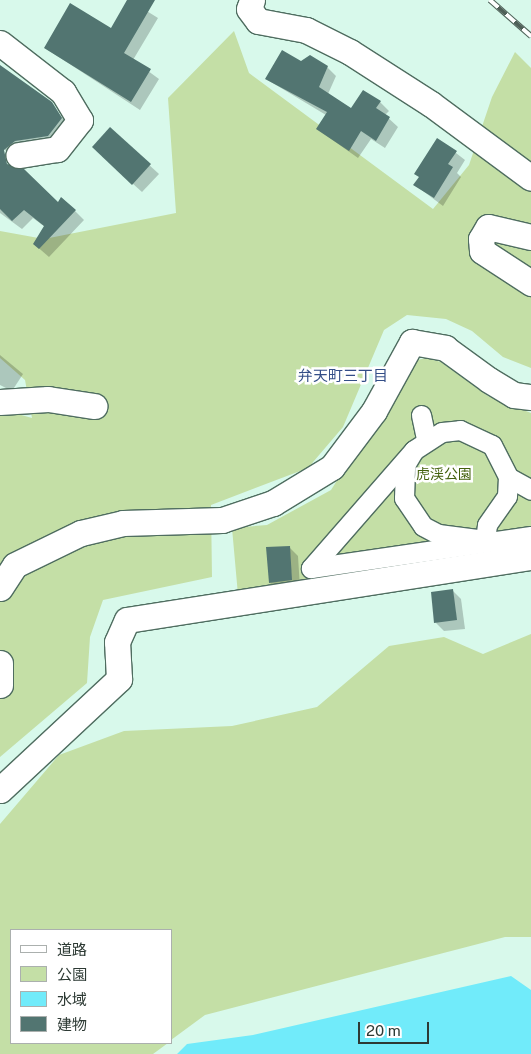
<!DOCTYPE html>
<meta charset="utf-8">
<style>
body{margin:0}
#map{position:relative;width:531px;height:1054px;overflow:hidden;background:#d8f9eb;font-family:"Public Sans","Noto Sans JP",sans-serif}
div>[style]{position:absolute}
.green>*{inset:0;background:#c4dfa6}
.water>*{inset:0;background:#71ebfa}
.shadow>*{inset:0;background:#0003}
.building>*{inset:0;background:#527571}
.roads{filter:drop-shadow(1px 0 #4f6d60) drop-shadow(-1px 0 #4f6d60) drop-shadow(0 1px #4f6d60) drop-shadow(0 -1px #4f6d60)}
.pedestrian>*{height:19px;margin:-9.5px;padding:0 9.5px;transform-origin:9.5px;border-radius:9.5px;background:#fff}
.minor>*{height:25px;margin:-12.5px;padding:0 12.5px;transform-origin:12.5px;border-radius:12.5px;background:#fff}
.rail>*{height:5.5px;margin-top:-2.75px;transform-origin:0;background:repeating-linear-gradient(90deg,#fff 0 11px,#4f6058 0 22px);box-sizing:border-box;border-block:1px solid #4f6058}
span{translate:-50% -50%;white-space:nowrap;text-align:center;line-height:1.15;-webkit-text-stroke:5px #fff;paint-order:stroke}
.park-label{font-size:14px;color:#43610d}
.neighbourhood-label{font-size:15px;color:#344e87}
.legend{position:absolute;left:10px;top:929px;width:162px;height:115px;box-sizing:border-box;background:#fff;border:1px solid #abb0ae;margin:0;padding:6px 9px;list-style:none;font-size:15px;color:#2d3a34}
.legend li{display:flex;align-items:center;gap:10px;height:25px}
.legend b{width:25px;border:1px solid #abb0ae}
.scale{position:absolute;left:358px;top:1022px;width:71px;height:22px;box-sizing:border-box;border:2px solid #2d3a34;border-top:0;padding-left:6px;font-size:15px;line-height:18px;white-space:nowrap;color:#2d3a34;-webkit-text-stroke:4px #fff;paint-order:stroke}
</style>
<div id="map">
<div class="green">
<i style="clip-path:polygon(234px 31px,249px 73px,433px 209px,469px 165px,492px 97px,515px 52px,531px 68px,531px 368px,503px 357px,472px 331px,446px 319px,407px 315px,384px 330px,343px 427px,308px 468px,211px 505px,212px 577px,103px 600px,90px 637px,87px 683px,0 757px,0 409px,32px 418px,25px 380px,0 358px,0 231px,44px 239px,176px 213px,168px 98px)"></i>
<i style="clip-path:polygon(426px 358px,441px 362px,488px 396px,531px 413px,531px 552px,238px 595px,232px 528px,267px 525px,331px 490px,413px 361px)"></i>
<i style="clip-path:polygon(531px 634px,531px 937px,505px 937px,205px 1015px,171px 1040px,171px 930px,11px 930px,11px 1043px,168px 1043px,153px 1054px,0 1054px,0 824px,59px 755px,124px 731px,232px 726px,317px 707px,389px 646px,444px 637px,483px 654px)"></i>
</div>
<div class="water">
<i style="clip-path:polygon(511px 976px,531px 990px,531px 1054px,177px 1054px,187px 1044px,253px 1035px)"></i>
</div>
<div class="shadow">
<i style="clip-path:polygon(129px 0,158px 18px,133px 60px,159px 79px,140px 110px,45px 48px,111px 29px)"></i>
<i style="clip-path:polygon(301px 63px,327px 67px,336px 76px,328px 94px,352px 109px,380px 102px,389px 111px,385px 115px,398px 127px,385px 148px,371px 139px,358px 158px,317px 129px,326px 115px,266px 79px)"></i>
<i style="clip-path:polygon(0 66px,51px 103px,70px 128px,14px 159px,0 145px)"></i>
<i style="clip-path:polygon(110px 129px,159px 174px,142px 192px,102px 156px)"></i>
<i style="clip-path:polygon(438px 139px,465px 160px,457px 173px,461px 177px,443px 206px,415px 185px)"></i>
<i style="clip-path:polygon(0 179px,59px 204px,62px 198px,84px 220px,49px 257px,34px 244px,45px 227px,33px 218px,22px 229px,0 213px)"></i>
<i style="clip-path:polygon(0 355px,23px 374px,12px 391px,0 385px)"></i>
<i style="clip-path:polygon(289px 547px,298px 556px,300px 588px,279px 591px,270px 583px)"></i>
<i style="clip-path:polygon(452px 590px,461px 599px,465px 629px,444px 631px,436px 623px)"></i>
</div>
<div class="building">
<i style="clip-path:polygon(127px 0,155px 0,124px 53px,151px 69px,131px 102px,44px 48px,70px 3px,111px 28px)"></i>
<i style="clip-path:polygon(282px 50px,301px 61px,310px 55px,328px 66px,319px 87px,351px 108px,363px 90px,381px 101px,376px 108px,390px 117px,376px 141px,361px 131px,349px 151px,316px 129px,327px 112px,265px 79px)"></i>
<i style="clip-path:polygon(0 65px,52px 102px,62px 118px,48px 136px,15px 141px,4px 150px,7px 164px,24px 169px,58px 202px,61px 197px,76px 210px,39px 249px,33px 244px,44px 226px,24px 210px,12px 221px,0 209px)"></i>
<i style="clip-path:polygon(110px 127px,151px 164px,132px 185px,92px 147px)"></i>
<i style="clip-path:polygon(437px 138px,457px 151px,448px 164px,453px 167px,434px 198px,413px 185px,419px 177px,414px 174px)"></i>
<i style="clip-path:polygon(290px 546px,292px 580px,269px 583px,266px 547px)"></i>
<i style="clip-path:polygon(453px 589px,457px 620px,434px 623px,431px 592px)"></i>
</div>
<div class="roads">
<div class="pedestrian">
<i style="left:421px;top:415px;width:25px;rotate:78deg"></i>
<i style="left:460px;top:430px;width:35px;rotate:25deg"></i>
<i style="left:492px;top:445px;width:36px;rotate:63deg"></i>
<i style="left:508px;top:477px;width:19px;rotate:93deg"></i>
<i style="left:507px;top:496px;width:35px;rotate:125deg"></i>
<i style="left:487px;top:525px;width:15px;rotate:98deg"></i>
<i style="left:485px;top:540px;width:47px;rotate:-172.7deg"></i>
<i style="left:438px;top:534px;width:17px;rotate:-152deg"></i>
<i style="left:423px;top:526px;width:34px;rotate:-124deg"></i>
<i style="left:404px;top:498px;width:33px;rotate:-88deg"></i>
<i style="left:405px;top:465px;width:17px;rotate:-59deg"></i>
<i style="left:414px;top:450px;width:33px;rotate:-33deg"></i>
<i style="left:442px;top:432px;width:18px;rotate:-6deg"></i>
<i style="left:414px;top:450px;width:157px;rotate:131.1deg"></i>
<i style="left:311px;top:568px;width:222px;rotate:-8.3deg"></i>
<i style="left:508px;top:477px;width:26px;rotate:29deg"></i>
</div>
<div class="minor">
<i style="left:252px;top:0;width:9px;rotate:108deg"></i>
<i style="left:249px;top:9px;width:15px;rotate:53deg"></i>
<i style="left:258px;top:21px;width:49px;rotate:10.6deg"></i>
<i style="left:306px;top:30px;width:49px;rotate:26.6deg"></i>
<i style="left:350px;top:52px;width:96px;rotate:32.7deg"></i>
<i style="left:431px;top:104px;width:124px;rotate:36.5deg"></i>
<i style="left:0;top:43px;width:80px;rotate:37.9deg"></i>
<i style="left:63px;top:92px;width:33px;rotate:59deg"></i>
<i style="left:80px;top:120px;width:37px;rotate:128deg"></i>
<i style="left:57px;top:149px;width:39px;rotate:171deg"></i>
<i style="left:531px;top:237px;width:44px;rotate:-166.9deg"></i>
<i style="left:488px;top:227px;width:14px;rotate:120deg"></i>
<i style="left:481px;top:239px;width:12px;rotate:85deg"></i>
<i style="left:482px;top:251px;width:59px;rotate:33.1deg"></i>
<i style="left:0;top:402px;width:48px;rotate:-3.6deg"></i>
<i style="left:48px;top:399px;width:47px;rotate:8.7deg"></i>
<i style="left:0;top:588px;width:27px;rotate:-57deg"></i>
<i style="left:15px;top:565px;width:73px;rotate:-25.9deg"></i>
<i style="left:81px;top:533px;width:43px;rotate:-13.4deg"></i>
<i style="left:123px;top:523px;width:99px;rotate:-1.7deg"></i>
<i style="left:222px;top:520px;width:54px;rotate:-18.4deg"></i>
<i style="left:273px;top:503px;width:69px;rotate:-31.4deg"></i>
<i style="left:332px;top:467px;width:70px;rotate:-53.1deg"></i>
<i style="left:374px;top:411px;width:79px;rotate:-61.2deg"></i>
<i style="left:412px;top:342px;width:34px;rotate:10deg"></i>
<i style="left:445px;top:348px;width:54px;rotate:36deg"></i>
<i style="left:489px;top:380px;width:29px;rotate:31deg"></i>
<i style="left:514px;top:395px;width:17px;rotate:7deg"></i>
<i style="left:0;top:663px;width:22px;rotate:90deg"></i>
<i style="left:0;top:790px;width:163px;rotate:-43deg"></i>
<i style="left:119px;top:679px;width:37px;rotate:-93deg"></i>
<i style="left:117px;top:642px;width:24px;rotate:-66deg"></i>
<i style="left:127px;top:620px;width:409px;rotate:-8.9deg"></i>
</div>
</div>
<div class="rail">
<i style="left:490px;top:0;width:55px;rotate:41.3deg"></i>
</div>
<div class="park-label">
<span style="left:444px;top:474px">虎渓公園</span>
</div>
<div class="neighbourhood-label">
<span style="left:343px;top:376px">弁天町三丁目</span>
</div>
<ul class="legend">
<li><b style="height:6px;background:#fff"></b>道路</li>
<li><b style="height:14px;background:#c4dfa6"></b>公園</li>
<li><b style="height:14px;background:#71ebfa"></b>水域</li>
<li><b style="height:14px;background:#527571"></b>建物</li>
</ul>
<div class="scale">20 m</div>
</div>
